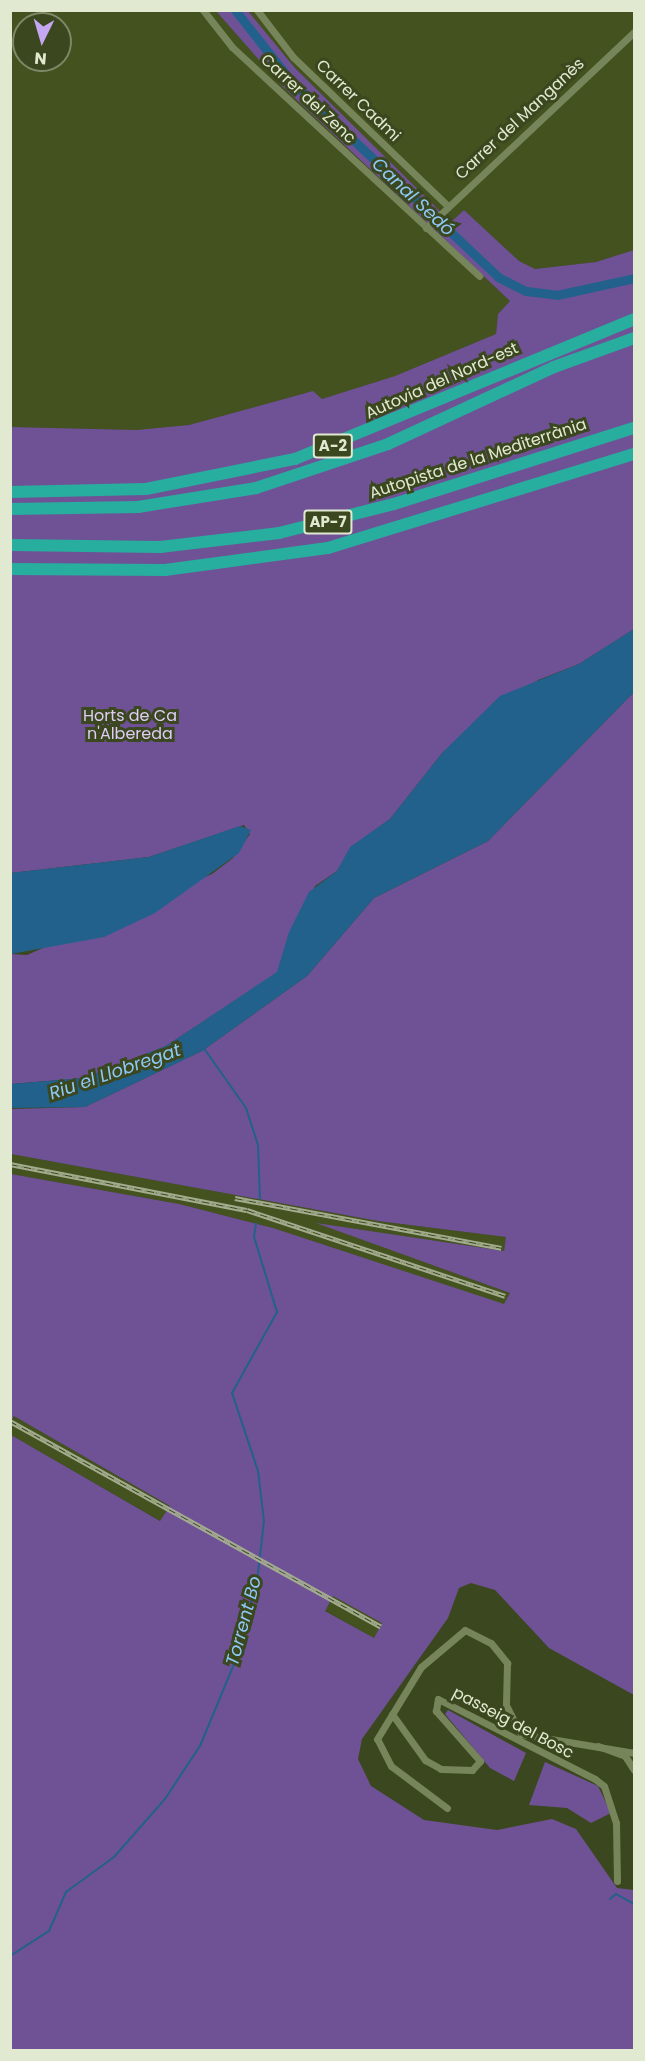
<!DOCTYPE html>
<meta charset="utf-8">
<style>
body{margin:0}
#map{position:relative;width:645px;height:2061px;overflow:hidden;background:#3b471e;font-family:Poppins,sans-serif}
div>[style]{position:absolute}
.built>*{inset:0;background:#445220}
.green>*{inset:0;background:#6f5295}
.water>*{inset:0;background:#22618c}
.stream>*{height:2px;margin:-1px;padding:0 1px;transform-origin:1px;border-radius:1px;background:#22618c}
.canal>*{height:9px;margin:-4.5px;padding:0 4.5px;transform-origin:4.5px;border-radius:4.5px;background:#22618c}
.minor>*{height:7px;margin:-3.5px;padding:0 3.5px;transform-origin:3.5px;border-radius:3.5px;background:#77855a}
.motorway>*{height:12px;margin:-6px;padding:0 6px;transform-origin:6px;border-radius:6px;background:#27ae9e}
.rail>*{height:4.5px;margin-top:-2.25px;transform-origin:0;background:repeating-linear-gradient(90deg,#3b471e 0 7px,#a3ac8e 0 14px);box-sizing:border-box;border-block:2px solid #a3ac8e}
span{translate:-50% -50%;white-space:nowrap;text-align:center;line-height:1.15;-webkit-text-stroke:6px #3b471e;paint-order:stroke}
.shield-label span{padding:2px 4px;background:#3b471e;border:2px solid;border-radius:4px;-webkit-text-stroke-width:0}
.shield-label{font-size:15px;color:#e1e9d1;font-weight:700}
.street-label{font-size:16px;color:#e1e9d1}
.park-label{font-size:16px;color:#decdf7}
.water-label{font-size:18px;color:#8ec8f6;font-style:italic}
.frame{position:absolute;inset:0;border:12px solid #e1e9d1;pointer-events:none}
.north{position:absolute;left:12px;top:12px;width:60px;height:60px;box-sizing:border-box;background:#3b471e;border:2px solid #7d8866;border-radius:50%;rotate:185deg;font-size:16px;font-weight:700;line-height:24px;text-align:center;color:#e1e9d1}
.north::after{content:'';display:block;margin:auto;width:21px;height:27px;background:#c5a7f1;clip-path:polygon(50% 0,100% 100%,50% 72%,0 100%)}
</style>
<div id="map">
<div class="built">
<i style="clip-path:polygon(evenodd,11px 11px,216px 11px,282px 86px,510px 301px,498px 314px,496px 334px,395px 376px,322px 399px,313px 391px,189px 425px,136px 430px,11px 427px,11px 11px,24px 24px,60px 24px,60px 60px,24px 60px,24px 24px)"></i>
<i style="clip-path:polygon(248px 11px,634px 11px,634px 250px,596px 262px,535px 269px,519px 261px,464px 210px,451px 222px,295px 68px)"></i>
<i style="clip-path:polygon(10px 1154px,378px 1221px,506px 1237px,504px 1251px,320px 1224px,510px 1293px,504px 1305px,273px 1228px,179px 1204px,11px 1174px)"></i>
<i style="clip-path:polygon(14px 1416px,170px 1506px,161px 1521px,11px 1435px)"></i>
<i style="clip-path:polygon(334px 1595px,383px 1623px,374px 1638px,325px 1610px)"></i>
</div>
<div class="green">
<i style="clip-path:polygon(216px 11px,248px 11px,295px 68px,451px 222px,464px 210px,519px 261px,535px 269px,596px 262px,634px 250px,634px 629px,579px 664px,538px 680px,443px 752px,390px 819px,351px 847px,337px 871px,315px 886px,278px 972px,166px 1046px,84px 1078px,11px 1084px,11px 954px,27px 955px,212px 874px,233px 858px,250px 834px,244px 825px,149px 857px,11px 873px,11px 427px,136px 430px,189px 425px,313px 391px,322px 399px,395px 376px,496px 334px,498px 314px,510px 301px,282px 86px)"></i>
<i style="clip-path:polygon(evenodd,634px 692px,634px 1695px,549px 1648px,495px 1590px,471px 1583px,459px 1588px,448px 1618px,362px 1739px,358px 1759px,371px 1786px,424px 1820px,497px 1830px,552px 1819px,576px 1829px,617px 1888px,634px 1890px,634px 2050px,11px 2050px,11px 1435px,160px 1521px,170px 1506px,14px 1416px,11px 1422px,11px 1174px,179px 1204px,273px 1228px,504px 1304px,510px 1293px,316px 1223px,504px 1251px,506px 1237px,378px 1221px,11px 1154px,11px 1109px,85px 1107px,202px 1051px,307px 976px,374px 898px,488px 841px,634px 692px,333px 1596px,382px 1623px,374px 1638px,325px 1611px,333px 1596px)"></i>
<i style="clip-path:polygon(448px 1710px,526px 1753px,514px 1781px,490px 1768px,445px 1714px)"></i>
<i style="clip-path:polygon(545px 1762px,598px 1786px,611px 1813px,591px 1823px,567px 1808px,529px 1805px)"></i>
</div>
<div class="water">
<i style="clip-path:polygon(634px 629px,634px 692px,488px 841px,374px 898px,307px 976px,202px 1051px,85px 1107px,11px 1108px,11px 1084px,84px 1078px,166px 1046px,277px 972px,289px 932px,309px 892px,337px 871px,350px 847px,390px 819px,443px 752px,500px 696px,579px 664px)"></i>
<i style="clip-path:polygon(240px 826px,251px 830px,239px 853px,155px 913px,104px 937px,11px 954px,11px 873px,149px 857px)"></i>
</div>
<div class="stream">
<i style="left:203px;top:1047px;width:75px;rotate:54.8deg"></i>
<i style="left:246px;top:1108px;width:39px;rotate:72deg"></i>
<i style="left:258px;top:1145px;width:54px;rotate:87.9deg"></i>
<i style="left:610px;top:1899px;width:8px;rotate:-40deg"></i>
<i style="left:616px;top:1894px;width:21px;rotate:29deg"></i>
<i style="left:10px;top:1956px;width:46px;rotate:-32.7deg"></i>
<i style="left:49px;top:1931px;width:43px;rotate:-66.4deg"></i>
<i style="left:66px;top:1892px;width:59px;rotate:-36.1deg"></i>
<i style="left:114px;top:1857px;width:77px;rotate:-48.7deg"></i>
<i style="left:165px;top:1799px;width:64px;rotate:-56.6deg"></i>
<i style="left:200px;top:1746px;width:91px;rotate:-67.4deg"></i>
<i style="left:235px;top:1662px;width:44px;rotate:-79.5deg"></i>
<i style="left:243px;top:1619px;width:31px;rotate:-65deg"></i>
<i style="left:256px;top:1591px;width:70px;rotate:-83.5deg"></i>
<i style="left:264px;top:1521px;width:50px;rotate:-96.8deg"></i>
<i style="left:258px;top:1471px;width:82px;rotate:-108.4deg"></i>
<i style="left:232px;top:1393px;width:93px;rotate:-60.9deg"></i>
<i style="left:277px;top:1312px;width:78px;rotate:-107deg"></i>
<i style="left:254px;top:1237px;width:14px;rotate:-82deg"></i>
</div>
<div class="canal">
<i style="left:235px;top:10px;width:90px;rotate:51.7deg"></i>
<i style="left:291px;top:81px;width:285px;rotate:43.4deg"></i>
<i style="left:498px;top:277px;width:31px;rotate:27deg"></i>
<i style="left:526px;top:291px;width:31px;rotate:7deg"></i>
<i style="left:557px;top:295px;width:79px;rotate:-12.4deg"></i>
</div>
<div class="minor">
<i style="left:203px;top:10px;width:47px;rotate:51.9deg"></i>
<i style="left:232px;top:47px;width:337px;rotate:42.8deg"></i>
<i style="left:257px;top:10px;width:59px;rotate:52.5deg"></i>
<i style="left:293px;top:57px;width:214px;rotate:43.9deg"></i>
<i style="left:426px;top:228px;width:286px;rotate:-43.3deg"></i>
<i style="left:392px;top:1714px;width:57px;rotate:54.3deg"></i>
<i style="left:425px;top:1760px;width:18px;rotate:29deg"></i>
<i style="left:441px;top:1769px;width:31px;rotate:2deg"></i>
<i style="left:472px;top:1770px;width:12px;rotate:-48deg"></i>
<i style="left:480px;top:1761px;width:67px;rotate:-131.3deg"></i>
<i style="left:436px;top:1711px;width:12px;rotate:-81deg"></i>
<i style="left:438px;top:1699px;width:176px;rotate:27deg"></i>
<i style="left:595px;top:1779px;width:11px;rotate:38deg"></i>
<i style="left:604px;top:1786px;width:39px;rotate:72deg"></i>
<i style="left:616px;top:1823px;width:58px;rotate:89deg"></i>
<i style="left:598px;top:1746px;width:29px;rotate:20deg"></i>
<i style="left:625px;top:1756px;width:17px;rotate:57deg"></i>
<i style="left:447px;top:1808px;width:70px;rotate:-143.1deg"></i>
<i style="left:391px;top:1766px;width:30px;rotate:-117deg"></i>
<i style="left:377px;top:1739px;width:84px;rotate:-58.6deg"></i>
<i style="left:421px;top:1667px;width:57px;rotate:-40.1deg"></i>
<i style="left:465px;top:1630px;width:29px;rotate:27deg"></i>
<i style="left:491px;top:1643px;width:26px;rotate:51deg"></i>
<i style="left:507px;top:1663px;width:42px;rotate:91.4deg"></i>
<i style="left:506px;top:1705px;width:33px;rotate:63deg"></i>
<i style="left:521px;top:1734px;width:115px;rotate:9.5deg"></i>
</div>
<div class="motorway">
<i style="left:10px;top:492px;width:136px;rotate:-1.3deg"></i>
<i style="left:146px;top:489px;width:152px;rotate:-11.4deg"></i>
<i style="left:295px;top:459px;width:367px;rotate:-22.4deg"></i>
<i style="left:10px;top:509px;width:128px;rotate:-0.9deg"></i>
<i style="left:138px;top:507px;width:120px;rotate:-9.1deg"></i>
<i style="left:256px;top:488px;width:139px;rotate:-18.4deg"></i>
<i style="left:388px;top:444px;width:183px;rotate:-24.9deg"></i>
<i style="left:554px;top:367px;width:85px;rotate:-19.9deg"></i>
<i style="left:10px;top:545px;width:150px;rotate:0.8deg"></i>
<i style="left:160px;top:547px;width:120px;rotate:-6.7deg"></i>
<i style="left:279px;top:533px;width:119px;rotate:-14.2deg"></i>
<i style="left:394px;top:504px;width:252px;rotate:-17.6deg"></i>
<i style="left:10px;top:569px;width:155px;rotate:0.4deg"></i>
<i style="left:165px;top:570px;width:164px;rotate:-7.7deg"></i>
<i style="left:328px;top:548px;width:320px;rotate:-17.1deg"></i>
</div>
<div class="rail">
<i style="left:10px;top:1164px;width:241px;rotate:11deg"></i>
<i style="left:247px;top:1210px;width:272px;rotate:18.4deg"></i>
<i style="left:235px;top:1198px;width:271px;rotate:10.6deg"></i>
<i style="left:10px;top:1421px;width:424px;rotate:29deg"></i>
</div>
<div class="shield-label">
<span style="left:333px;top:446px">A-2</span>
<span style="left:328px;top:522px">AP-7</span>
</div>
<div class="street-label">
<span style="left:308px;top:99px;rotate:43deg">Carrer del Zenc</span>
<span style="left:358px;top:101px;rotate:44deg">Carrer Cadmi</span>
<span style="left:520px;top:119px;rotate:-43deg">Carrer del Manganès</span>
<span style="left:442px;top:381px;rotate:-24deg">Autovia del Nord-est</span>
<span style="left:478px;top:459px;rotate:-18deg">Autopista de la Mediterrània</span>
<span style="left:513px;top:1723px;rotate:28deg">passeig del Bosc</span>
</div>
<div class="park-label">
<span style="left:130px;top:725px">Horts de Ca<br>n'Albereda</span>
</div>
<div class="water-label">
<span style="left:413px;top:197px;rotate:43deg">Canal Sedó</span>
<span style="left:115px;top:1072px;rotate:-19deg">Riu el Llobregat</span>
<span style="left:244px;top:1621px;rotate:-75deg">Torrent Bo</span>
</div>
<div class="frame"></div>
<div class="north">N</div>
</div>
